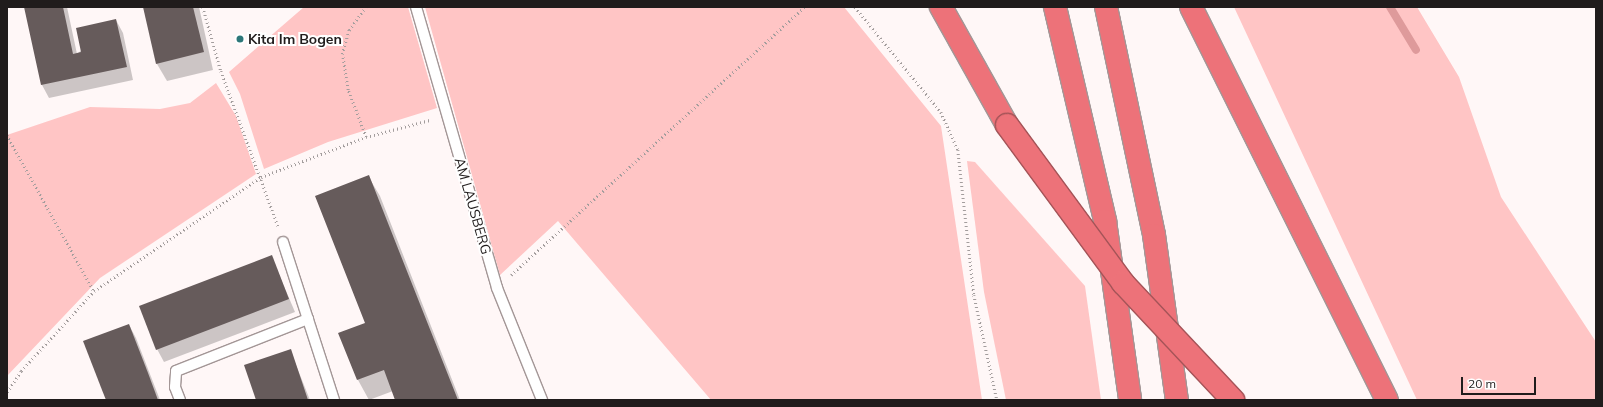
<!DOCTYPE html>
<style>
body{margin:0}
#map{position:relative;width:1603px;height:407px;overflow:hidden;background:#fff7f7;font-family:Mulish,sans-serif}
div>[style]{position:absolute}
.green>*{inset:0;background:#ffc5c5}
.shadow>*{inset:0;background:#0003}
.stream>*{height:8px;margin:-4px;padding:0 4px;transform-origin:4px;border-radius:4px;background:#de9a9b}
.building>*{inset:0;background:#665b5b}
.path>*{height:2.5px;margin-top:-1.25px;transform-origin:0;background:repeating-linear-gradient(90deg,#a39d9d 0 1px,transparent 0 4px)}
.roads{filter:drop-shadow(1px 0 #a39696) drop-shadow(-1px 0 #a39696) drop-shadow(0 1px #a39696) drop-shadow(0 -1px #a39696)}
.service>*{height:10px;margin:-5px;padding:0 5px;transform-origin:5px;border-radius:5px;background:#fff}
.motorway>*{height:22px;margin:-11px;padding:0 11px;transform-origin:11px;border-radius:11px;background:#ed7279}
.bridges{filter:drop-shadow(1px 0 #a55458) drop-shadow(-1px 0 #a55458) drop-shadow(0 1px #a55458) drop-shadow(0 -1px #a55458)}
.motorway-bridge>*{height:22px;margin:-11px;padding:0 11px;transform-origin:11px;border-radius:11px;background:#ed7279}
.dots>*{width:11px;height:11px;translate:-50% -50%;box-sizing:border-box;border:2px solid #fff;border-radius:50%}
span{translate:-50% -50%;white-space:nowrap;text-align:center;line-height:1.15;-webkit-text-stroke:4px #fff;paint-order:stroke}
.poi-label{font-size:14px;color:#201c1c;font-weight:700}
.left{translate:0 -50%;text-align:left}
.street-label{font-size:14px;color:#201c1c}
.frame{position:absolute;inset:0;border:8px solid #201c1c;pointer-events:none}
.scale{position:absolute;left:1461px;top:377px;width:75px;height:18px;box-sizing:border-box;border:2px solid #201c1c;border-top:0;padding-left:5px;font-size:12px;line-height:14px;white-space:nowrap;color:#201c1c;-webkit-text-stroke:3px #fff;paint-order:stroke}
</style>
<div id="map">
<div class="green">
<i style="clip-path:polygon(304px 7px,408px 7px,437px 108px,328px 142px,264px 169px,240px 94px,229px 72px)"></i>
<i style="clip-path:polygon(425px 7px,844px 7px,941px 126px,982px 400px,711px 400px,558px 221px,500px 275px)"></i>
<i style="clip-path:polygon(1234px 7px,1417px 7px,1459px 77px,1501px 197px,1596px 342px,1596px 400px,1417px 400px)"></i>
<i style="clip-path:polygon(216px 83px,236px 116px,256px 174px,100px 278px,7px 376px,7px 135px,90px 107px,160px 109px,190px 103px)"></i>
<i style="clip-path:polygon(967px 161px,975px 162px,1085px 286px,1101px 400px,1006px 400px,984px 292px)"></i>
</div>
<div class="shadow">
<i style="clip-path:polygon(25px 7px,67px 7px,77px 54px,116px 20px,123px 33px,133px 80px,49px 98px,42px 85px)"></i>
<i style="clip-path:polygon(144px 7px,199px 7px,213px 70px,167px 81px,157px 64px)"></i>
<i style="clip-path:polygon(368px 176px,380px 196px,460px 400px,397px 400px,393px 391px,369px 400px,358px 380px,340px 334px,367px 324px)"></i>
<i style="clip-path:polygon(271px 256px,295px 312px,164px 362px,157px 349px)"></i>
<i style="clip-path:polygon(129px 325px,136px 338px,160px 400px,107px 400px)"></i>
<i style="clip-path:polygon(290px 350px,310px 400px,257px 400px)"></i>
</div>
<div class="stream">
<i style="left:1390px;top:7px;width:50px;rotate:58.8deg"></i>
</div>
<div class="building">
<i style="clip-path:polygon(24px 7px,63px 7px,73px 54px,81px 52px,76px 28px,116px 19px,127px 67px,41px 85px)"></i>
<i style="clip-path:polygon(143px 7px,193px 7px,204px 52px,156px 64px)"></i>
<i style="clip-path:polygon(369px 175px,397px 246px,458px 400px,395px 400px,384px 370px,357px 380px,338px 333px,365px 323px,315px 196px)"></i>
<i style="clip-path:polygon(272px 255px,289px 299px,156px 350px,139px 306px)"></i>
<i style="clip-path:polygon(129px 324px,148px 373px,158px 400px,106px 400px,102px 390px,83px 341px)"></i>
<i style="clip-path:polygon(291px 349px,308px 400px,256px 400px,244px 365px)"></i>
</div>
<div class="path">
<i style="left:203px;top:7px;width:66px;rotate:74.3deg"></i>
<i style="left:221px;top:71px;width:165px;rotate:69.8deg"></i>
<i style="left:855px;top:7px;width:136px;rotate:50.7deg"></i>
<i style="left:941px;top:112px;width:42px;rotate:65.9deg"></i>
<i style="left:958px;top:150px;width:146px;rotate:83.7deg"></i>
<i style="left:974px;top:295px;width:107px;rotate:77.6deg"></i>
<i style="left:7px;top:135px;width:179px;rotate:60.9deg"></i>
<i style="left:366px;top:137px;width:50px;rotate:-111deg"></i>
<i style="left:348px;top:90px;width:36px;rotate:-99deg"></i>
<i style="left:342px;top:54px;width:25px;rotate:-74deg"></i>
<i style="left:349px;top:30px;width:29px;rotate:-54deg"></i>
<i style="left:511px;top:275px;width:398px;rotate:-42.4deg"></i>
<i style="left:7px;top:392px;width:25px;rotate:-56deg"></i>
<i style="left:21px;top:371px;width:108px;rotate:-47.6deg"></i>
<i style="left:94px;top:291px;width:202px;rotate:-34.3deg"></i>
<i style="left:261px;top:177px;width:112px;rotate:-20.9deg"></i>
<i style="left:366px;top:137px;width:66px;rotate:-14.9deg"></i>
</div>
<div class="roads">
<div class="service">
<i style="left:416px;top:7px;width:292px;rotate:73.9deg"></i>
<i style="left:497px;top:288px;width:121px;rotate:68.1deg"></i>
<i style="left:283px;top:242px;width:166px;rotate:72.1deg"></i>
<i style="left:180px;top:400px;width:14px;rotate:-111deg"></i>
<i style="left:175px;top:387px;width:16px;rotate:-86deg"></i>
<i style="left:176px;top:371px;width:142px;rotate:-21.5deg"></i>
</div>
<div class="motorway">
<i style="left:941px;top:7px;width:135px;rotate:60.8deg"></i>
<i style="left:1055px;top:7px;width:220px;rotate:76.8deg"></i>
<i style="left:1105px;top:221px;width:181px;rotate:82deg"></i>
<i style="left:1106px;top:7px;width:233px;rotate:78.1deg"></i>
<i style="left:1154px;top:235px;width:167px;rotate:82.1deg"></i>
<i style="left:1191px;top:7px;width:439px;rotate:63.5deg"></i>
</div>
</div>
<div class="bridges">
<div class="motorway-bridge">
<i style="left:1007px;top:125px;width:196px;rotate:53.7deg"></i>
<i style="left:1123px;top:283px;width:161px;rotate:46.8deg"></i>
</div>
</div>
<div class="dots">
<i style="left:240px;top:39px;background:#2d7779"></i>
</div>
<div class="poi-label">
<span class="left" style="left:248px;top:39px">Kita Im Bogen</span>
</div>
<div class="street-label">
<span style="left:473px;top:206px;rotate:74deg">AM LAUSBERG</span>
</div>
<div class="frame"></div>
<div class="scale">20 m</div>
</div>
